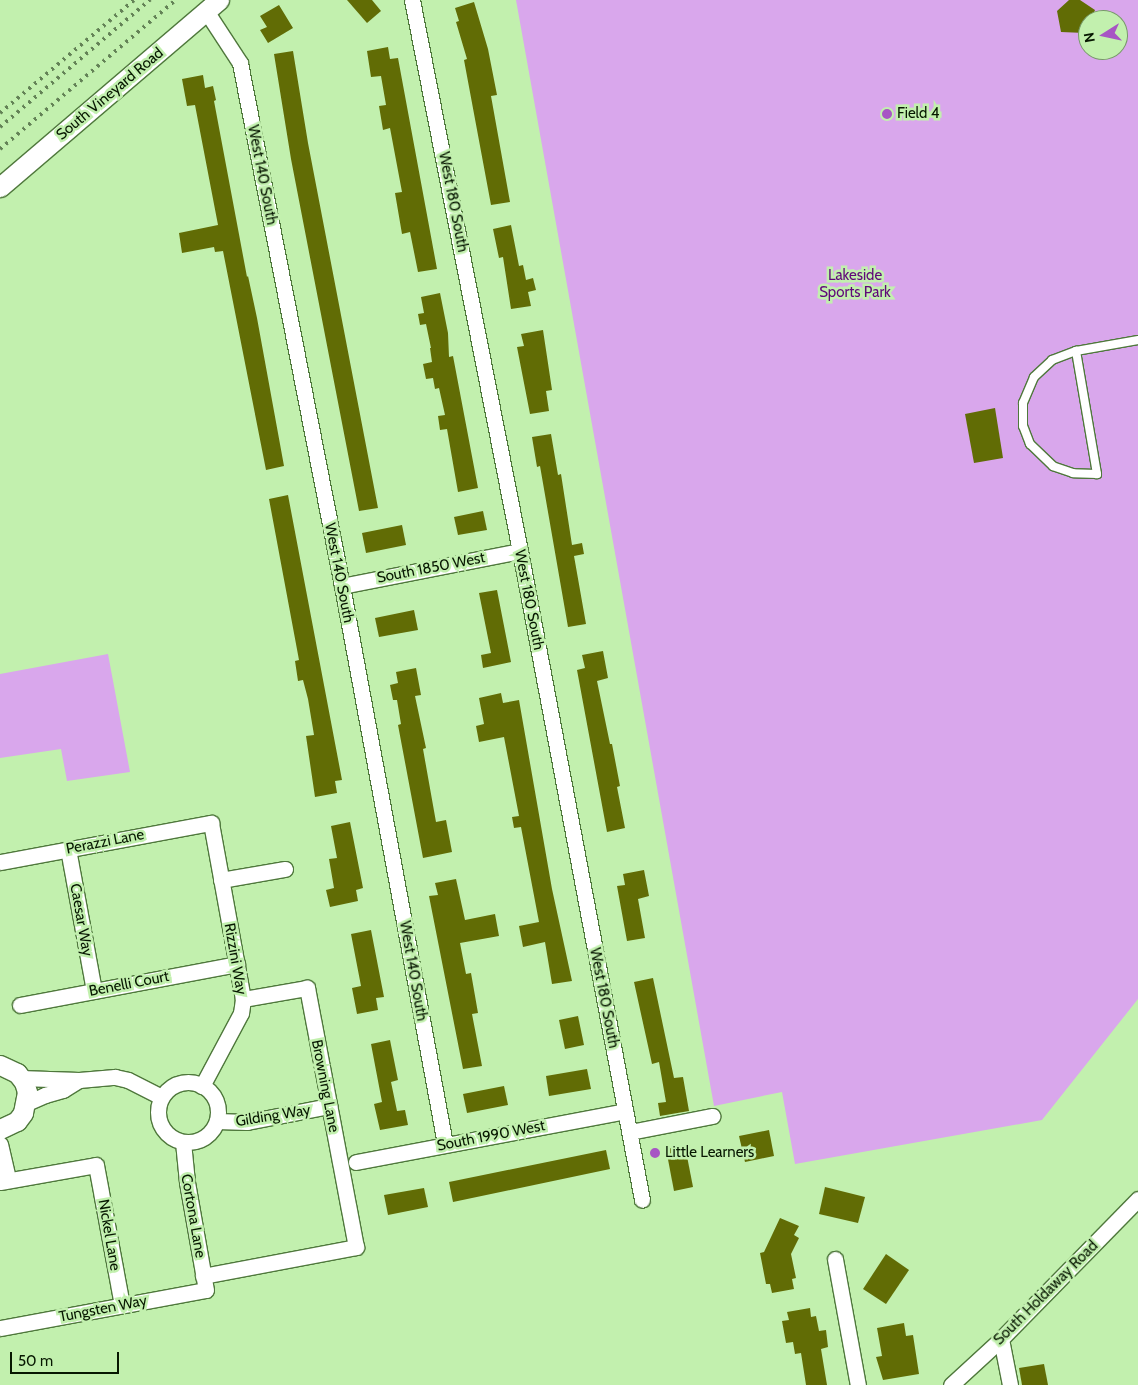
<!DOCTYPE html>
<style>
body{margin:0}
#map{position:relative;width:1138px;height:1385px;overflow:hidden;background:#c2f0ae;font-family:Cabin,sans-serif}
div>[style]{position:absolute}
.green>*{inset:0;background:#d9a7ec}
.building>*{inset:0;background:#616c05}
.roads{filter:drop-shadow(1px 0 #4f783c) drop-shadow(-1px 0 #4f783c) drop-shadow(0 1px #4f783c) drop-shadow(0 -1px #4f783c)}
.service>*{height:8px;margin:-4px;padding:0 4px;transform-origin:4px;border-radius:4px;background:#fff}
.minor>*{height:15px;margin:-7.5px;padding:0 7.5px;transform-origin:7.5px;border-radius:7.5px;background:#fff}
.minor>.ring{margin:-7.5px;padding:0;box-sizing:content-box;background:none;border:15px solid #fff;border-radius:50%}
.tertiary>*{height:19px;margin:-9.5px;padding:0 9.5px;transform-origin:9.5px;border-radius:9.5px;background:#fff}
.rail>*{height:4px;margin-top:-2px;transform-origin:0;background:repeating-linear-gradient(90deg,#638256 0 2.5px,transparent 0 7.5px)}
.dots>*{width:14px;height:14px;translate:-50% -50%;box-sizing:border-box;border:2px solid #c2f0ae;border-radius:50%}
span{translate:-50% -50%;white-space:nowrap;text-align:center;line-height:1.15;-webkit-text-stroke:5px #c2f0ae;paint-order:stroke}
.street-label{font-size:15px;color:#071701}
.poi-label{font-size:15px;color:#071701}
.left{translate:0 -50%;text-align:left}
.park-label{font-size:15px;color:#600879}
.north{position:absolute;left:1078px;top:10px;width:50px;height:50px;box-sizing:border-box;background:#c2f0ae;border:1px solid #779969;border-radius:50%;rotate:260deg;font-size:14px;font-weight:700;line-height:20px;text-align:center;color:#071701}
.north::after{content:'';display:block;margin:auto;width:18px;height:22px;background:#a755c4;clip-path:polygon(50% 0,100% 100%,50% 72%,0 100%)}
.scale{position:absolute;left:10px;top:1352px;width:109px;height:22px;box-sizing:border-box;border:2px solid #071701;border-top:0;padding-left:6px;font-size:15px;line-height:18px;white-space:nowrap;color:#071701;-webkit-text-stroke:4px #c2f0ae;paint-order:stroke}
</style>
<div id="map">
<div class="green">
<i style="clip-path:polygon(evenodd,516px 0,1138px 0,1138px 999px,1042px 1120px,795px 1164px,782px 1092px,714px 1106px,516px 0,1088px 20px,1118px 20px,1118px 50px,1088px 50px,1088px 20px)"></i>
<i style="clip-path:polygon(108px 654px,130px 772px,67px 781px,61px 749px,0 758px,0 674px)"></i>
</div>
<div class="building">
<i style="clip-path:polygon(347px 0,372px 0,381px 11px,367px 23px)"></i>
<i style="clip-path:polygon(1069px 0,1080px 0,1095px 10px,1091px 20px,1088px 20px,1085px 33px,1061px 32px,1057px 11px)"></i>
<i style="clip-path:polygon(474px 2px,488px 49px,497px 95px,491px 96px,510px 202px,491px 205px,464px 60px,467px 59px,456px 22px,459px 21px,455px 8px)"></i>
<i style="clip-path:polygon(279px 5px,293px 28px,268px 43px,260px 30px,267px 27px,260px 16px)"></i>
<i style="clip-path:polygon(388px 47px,390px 59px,398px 58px,437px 269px,418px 272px,410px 232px,402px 234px,395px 193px,402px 192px,390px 128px,383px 130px,379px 106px,386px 105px,381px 76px,371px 77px,367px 51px)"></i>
<i style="clip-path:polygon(293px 51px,308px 143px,378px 508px,359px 511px,291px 159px,274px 54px)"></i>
<i style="clip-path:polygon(203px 75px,205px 88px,213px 86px,216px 100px,214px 101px,247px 277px,248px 276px,257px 318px,284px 466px,266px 470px,223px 251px,215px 252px,214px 247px,182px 253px,179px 233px,218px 225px,195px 105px,187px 106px,182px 79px)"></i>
<i style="clip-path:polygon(511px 225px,519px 266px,523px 265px,526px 280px,533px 278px,536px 290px,528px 292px,531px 306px,511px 309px,503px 257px,499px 258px,493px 229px)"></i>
<i style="clip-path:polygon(440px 293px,448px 333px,449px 357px,453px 356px,478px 488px,458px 492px,447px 429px,440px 430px,438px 416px,445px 415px,439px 388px,435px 389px,433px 378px,426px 379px,423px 364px,432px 362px,430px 348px,431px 348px,426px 324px,420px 325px,418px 314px,424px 313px,421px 297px)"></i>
<i style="clip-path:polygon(543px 330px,552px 390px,546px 391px,549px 411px,530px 414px,517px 347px,524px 346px,521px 334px)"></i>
<i style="clip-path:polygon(995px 408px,1003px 458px,974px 463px,965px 414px)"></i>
<i style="clip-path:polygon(551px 434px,558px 475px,561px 474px,572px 545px,582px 543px,584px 554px,574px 556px,586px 624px,568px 627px,540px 466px,537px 467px,532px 437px)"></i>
<i style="clip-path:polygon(288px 495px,342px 780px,335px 781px,337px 793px,315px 797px,306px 736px,314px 735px,308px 699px,303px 680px,298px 681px,295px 661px,299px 660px,269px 499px)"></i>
<i style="clip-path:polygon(483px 511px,487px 530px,458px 535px,454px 517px)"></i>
<i style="clip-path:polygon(402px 525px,406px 545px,366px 553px,362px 533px)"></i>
<i style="clip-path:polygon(497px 590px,511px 662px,483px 668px,481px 655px,491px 653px,479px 593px)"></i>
<i style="clip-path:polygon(414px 610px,418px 630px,379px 637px,375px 618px)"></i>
<i style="clip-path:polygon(603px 651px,608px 678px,597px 681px,610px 744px,612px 744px,620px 786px,617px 787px,625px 828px,607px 832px,577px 670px,585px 668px,582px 655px)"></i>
<i style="clip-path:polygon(416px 668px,421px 695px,415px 696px,426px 748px,423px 749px,436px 822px,446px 820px,452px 852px,423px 858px,398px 725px,401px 724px,397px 700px,393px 700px,390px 685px,398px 683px,396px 672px)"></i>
<i style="clip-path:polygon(501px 693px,503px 703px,519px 700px,552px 889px,572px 981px,552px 984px,545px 942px,523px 947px,519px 926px,539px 922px,521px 827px,514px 828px,512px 817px,519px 816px,504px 737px,479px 742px,476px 726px,484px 724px,479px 698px)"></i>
<i style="clip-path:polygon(350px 822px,363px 888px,356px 890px,358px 901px,330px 907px,326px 890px,334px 888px,329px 859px,337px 858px,331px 826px)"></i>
<i style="clip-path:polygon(644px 870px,649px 896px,638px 899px,645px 938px,627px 941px,617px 886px,625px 885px,623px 874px)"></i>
<i style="clip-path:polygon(456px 879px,465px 920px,495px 914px,499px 936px,460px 943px,466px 974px,471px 973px,478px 1013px,472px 1014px,482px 1066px,463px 1069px,429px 896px,438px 895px,435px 883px)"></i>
<i style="clip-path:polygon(371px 930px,384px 997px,376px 998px,378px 1010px,357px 1014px,352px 988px,361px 986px,351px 934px)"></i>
<i style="clip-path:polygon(653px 978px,674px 1078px,683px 1077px,689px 1111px,660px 1116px,658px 1103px,666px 1102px,659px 1062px,652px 1064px,634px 982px)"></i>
<i style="clip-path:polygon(578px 1016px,584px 1045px,565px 1049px,559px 1020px)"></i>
<i style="clip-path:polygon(390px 1040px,398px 1080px,391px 1082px,397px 1111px,405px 1110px,408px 1125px,380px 1130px,374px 1104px,382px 1102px,371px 1044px)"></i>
<i style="clip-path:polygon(587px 1069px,591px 1089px,549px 1096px,546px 1076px)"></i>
<i style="clip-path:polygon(504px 1086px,508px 1105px,467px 1113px,463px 1094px)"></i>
<i style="clip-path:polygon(769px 1130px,774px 1156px,745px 1162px,739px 1136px)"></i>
<i style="clip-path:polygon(685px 1146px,693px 1187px,674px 1191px,666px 1149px)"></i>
<i style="clip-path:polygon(606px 1150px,610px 1169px,453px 1202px,449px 1182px)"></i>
<i style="clip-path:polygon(825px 1187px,865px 1197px,858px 1223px,819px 1214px)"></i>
<i style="clip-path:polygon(424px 1188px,428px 1207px,388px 1215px,384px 1195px)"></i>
<i style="clip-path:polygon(780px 1218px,799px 1226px,794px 1235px,799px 1238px,791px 1254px,796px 1278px,792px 1279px,794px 1289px,772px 1293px,770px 1284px,766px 1284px,760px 1253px,764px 1252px)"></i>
<i style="clip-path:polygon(886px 1254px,909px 1270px,886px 1304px,863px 1289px)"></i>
<i style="clip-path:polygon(810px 1308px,811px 1317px,816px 1316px,819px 1331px,826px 1330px,828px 1347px,821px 1349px,827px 1385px,806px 1385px,801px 1353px,795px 1354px,793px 1342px,786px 1343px,782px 1321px,789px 1320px,787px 1312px)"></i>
<i style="clip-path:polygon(904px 1323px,906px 1336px,913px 1335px,919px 1374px,883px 1380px,876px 1357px,882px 1356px,877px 1328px)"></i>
<i style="clip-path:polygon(1044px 1364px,1048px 1385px,1022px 1385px,1019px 1368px)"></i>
</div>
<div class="roads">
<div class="service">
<i style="left:1076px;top:351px;width:125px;rotate:80.3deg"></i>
<i style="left:1097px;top:474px;width:24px;rotate:-178deg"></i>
<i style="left:1073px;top:473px;width:21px;rotate:-161deg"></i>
<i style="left:1053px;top:466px;width:32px;rotate:-136deg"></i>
<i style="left:1030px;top:444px;width:19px;rotate:-111deg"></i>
<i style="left:1023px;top:426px;width:23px;rotate:-90deg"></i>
<i style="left:1023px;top:403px;width:28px;rotate:-67deg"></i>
<i style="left:1034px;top:377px;width:25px;rotate:-43deg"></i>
<i style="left:1052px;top:360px;width:26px;rotate:-21deg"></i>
<i style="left:1076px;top:351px;width:63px;rotate:-10.1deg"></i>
</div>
<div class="minor">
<i style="left:412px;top:0;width:561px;rotate:78.91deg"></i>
<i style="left:520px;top:551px;width:660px;rotate:79.35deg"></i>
<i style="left:206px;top:11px;width:62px;rotate:56.8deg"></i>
<i style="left:240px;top:63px;width:533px;rotate:78.96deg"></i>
<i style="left:342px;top:586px;width:567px;rotate:79.54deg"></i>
<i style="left:342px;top:586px;width:181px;rotate:-11.1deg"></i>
<i style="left:68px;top:849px;width:144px;rotate:79.6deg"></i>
<i style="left:0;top:862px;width:215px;rotate:-10.5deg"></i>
<i style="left:211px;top:823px;width:179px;rotate:79.7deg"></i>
<i style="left:243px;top:999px;width:14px;rotate:98deg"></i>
<i style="left:241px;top:1013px;width:83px;rotate:118.1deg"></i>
<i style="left:221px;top:880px;width:65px;rotate:-9.8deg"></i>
<i style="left:20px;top:1005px;width:221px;rotate:-10.7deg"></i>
<i style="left:20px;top:1078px;width:59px;rotate:1.9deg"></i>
<i style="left:79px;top:1080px;width:36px;rotate:-5deg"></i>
<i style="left:115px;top:1077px;width:13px;rotate:13deg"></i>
<i style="left:128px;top:1080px;width:37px;rotate:27deg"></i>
<i class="ring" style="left:158px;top:1082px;width:45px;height:45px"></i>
<i style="left:27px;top:1103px;width:20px;rotate:-24deg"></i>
<i style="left:45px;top:1095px;width:19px;rotate:-16deg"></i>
<i style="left:63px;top:1090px;width:19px;rotate:-32deg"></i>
<i style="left:217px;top:1121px;width:30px;rotate:2deg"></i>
<i style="left:247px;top:1122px;width:84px;rotate:-11deg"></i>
<i style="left:630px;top:1132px;width:84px;rotate:-11deg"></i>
<i style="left:0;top:1144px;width:37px;rotate:77deg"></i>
<i style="left:356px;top:1162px;width:274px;rotate:-10.7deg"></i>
<i style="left:0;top:1182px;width:97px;rotate:-10deg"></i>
<i style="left:96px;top:1165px;width:142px;rotate:79.5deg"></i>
<i style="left:835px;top:1259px;width:128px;rotate:79.7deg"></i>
<i style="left:203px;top:1276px;width:156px;rotate:-10.7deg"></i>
<i style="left:356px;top:1247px;width:264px;rotate:-100.7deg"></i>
<i style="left:307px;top:988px;width:65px;rotate:170.2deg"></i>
<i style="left:0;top:1328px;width:209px;rotate:-10.5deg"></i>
<i style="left:206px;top:1290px;width:110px;rotate:-100deg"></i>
<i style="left:187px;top:1182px;width:40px;rotate:-95.7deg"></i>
<i style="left:1001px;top:1339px;width:47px;rotate:78.9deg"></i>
<i style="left:951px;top:1385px;width:68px;rotate:-42.6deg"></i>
<i style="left:1001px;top:1339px;width:196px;rotate:-45.6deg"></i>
</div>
<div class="tertiary">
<i style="left:0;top:187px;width:288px;rotate:-40.5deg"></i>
<i style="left:0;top:1065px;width:19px;rotate:25deg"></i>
<i style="left:17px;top:1073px;width:11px;rotate:52deg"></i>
<i style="left:24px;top:1082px;width:10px;rotate:73deg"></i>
<i style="left:27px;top:1092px;width:21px;rotate:101deg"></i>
<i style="left:23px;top:1113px;width:10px;rotate:127deg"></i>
<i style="left:17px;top:1121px;width:19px;rotate:155deg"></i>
</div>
</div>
<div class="rail">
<i style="left:0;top:113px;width:175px;rotate:-40.1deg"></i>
<i style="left:0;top:127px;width:197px;rotate:-40.3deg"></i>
<i style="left:0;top:149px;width:231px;rotate:-40.3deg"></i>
</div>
<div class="dots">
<i style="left:887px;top:114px;background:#a755c4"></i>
<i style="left:655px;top:1153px;background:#a755c4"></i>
</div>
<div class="street-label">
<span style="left:110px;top:94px;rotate:-40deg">South Vineyard Road</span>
<span style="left:262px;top:175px;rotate:79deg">West 140 South</span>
<span style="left:453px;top:202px;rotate:79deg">West 180 South</span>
<span style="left:431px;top:568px;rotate:-11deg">South 1850 West</span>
<span style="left:339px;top:573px;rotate:79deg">West 140 South</span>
<span style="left:529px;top:600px;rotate:79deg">West 180 South</span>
<span style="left:105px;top:842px;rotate:-11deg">Perazzi Lane</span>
<span style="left:81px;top:920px;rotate:80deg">Caesar Way</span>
<span style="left:235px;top:959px;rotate:80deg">Rizzini Way</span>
<span style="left:413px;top:971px;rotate:80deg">West 140 South</span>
<span style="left:129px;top:984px;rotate:-11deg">Benelli Court</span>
<span style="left:604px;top:998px;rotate:79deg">West 180 South</span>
<span style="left:325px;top:1086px;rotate:79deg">Browning Lane</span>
<span style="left:273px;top:1116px;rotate:-9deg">Gilding Way</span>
<span style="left:491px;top:1136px;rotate:-11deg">South 1990 West</span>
<span style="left:193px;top:1216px;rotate:80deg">Cortona Lane</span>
<span style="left:109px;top:1235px;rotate:80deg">Nickel Lane</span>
<span style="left:1046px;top:1293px;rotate:-45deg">South Holdaway Road</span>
<span style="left:103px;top:1309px;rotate:-11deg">Tungsten Way</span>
</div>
<div class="poi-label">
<span class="left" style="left:897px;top:114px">Field 4</span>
<span class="left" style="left:665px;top:1153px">Little Learners</span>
</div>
<div class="park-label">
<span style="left:855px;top:284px">Lakeside<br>Sports Park</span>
</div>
<div class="north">N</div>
<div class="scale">50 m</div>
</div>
